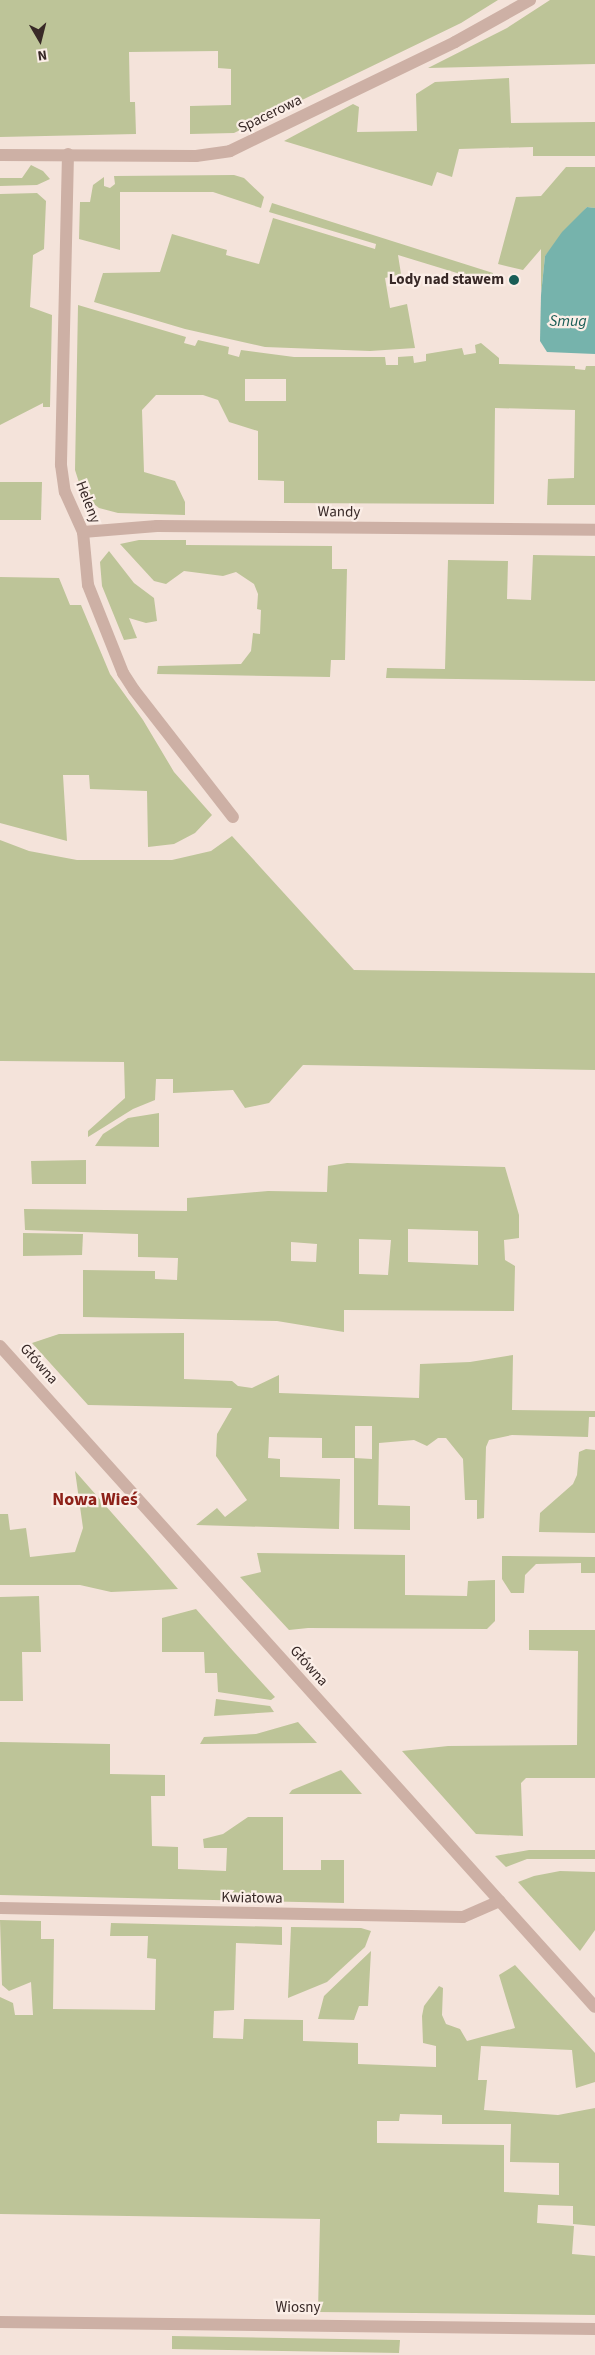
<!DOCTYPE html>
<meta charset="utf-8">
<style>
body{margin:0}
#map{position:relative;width:595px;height:2355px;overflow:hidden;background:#f4e3da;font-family:"Source Sans 3",sans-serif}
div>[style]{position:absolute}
.green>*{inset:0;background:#bdc498}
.water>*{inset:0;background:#76b3ac}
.minor>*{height:12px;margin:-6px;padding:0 6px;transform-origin:6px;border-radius:6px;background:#cdb0a5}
.dots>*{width:14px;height:14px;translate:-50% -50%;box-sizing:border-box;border:2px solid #fbeee7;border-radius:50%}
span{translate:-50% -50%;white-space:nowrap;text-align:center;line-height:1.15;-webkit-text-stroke:4.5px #fbeee7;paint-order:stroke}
.street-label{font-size:15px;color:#382927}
.poi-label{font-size:15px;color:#382927;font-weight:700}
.right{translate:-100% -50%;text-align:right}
.water-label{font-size:16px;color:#195d56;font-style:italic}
.quarter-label{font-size:18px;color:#8e2119;font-weight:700}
.north{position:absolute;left:15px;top:15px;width:50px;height:50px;-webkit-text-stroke:4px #fbeee7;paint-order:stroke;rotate:172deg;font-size:14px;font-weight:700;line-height:20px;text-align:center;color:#382927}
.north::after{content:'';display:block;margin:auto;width:18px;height:22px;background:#382927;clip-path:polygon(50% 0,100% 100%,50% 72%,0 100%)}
</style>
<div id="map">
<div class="green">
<i style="clip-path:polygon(0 0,498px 0,461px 23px,234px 133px,190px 134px,190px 106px,231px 105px,231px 69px,218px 68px,218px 51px,129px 52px,130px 102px,135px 102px,136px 134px,0 137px)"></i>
<i style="clip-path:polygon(550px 0,595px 0,595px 64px,428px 68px,507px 28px)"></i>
<i style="clip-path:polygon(509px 78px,511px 123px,595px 122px,595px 156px,533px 156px,533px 147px,459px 149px,452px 177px,437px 172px,432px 186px,284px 141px,353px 104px,359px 107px,357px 132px,417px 131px,416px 94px,435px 82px)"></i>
<i style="clip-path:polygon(31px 165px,43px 171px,50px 179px,37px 185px,0 186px,0 178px,22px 178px)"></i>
<i style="clip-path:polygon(566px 167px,595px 167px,595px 208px,587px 207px,545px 256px,541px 295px,541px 249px,523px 270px,498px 264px,516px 197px,541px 196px)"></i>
<i style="clip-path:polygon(234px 175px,244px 178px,264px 197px,261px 208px,213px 192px,120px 192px,120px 250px,79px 239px,80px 202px,90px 202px,93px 185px,104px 177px,104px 186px,110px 188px,115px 184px,114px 176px)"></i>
<i style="clip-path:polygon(37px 193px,46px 201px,44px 249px,33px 255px,30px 307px,52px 315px,50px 407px,43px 407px,43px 403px,0 425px,0 194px)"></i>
<i style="clip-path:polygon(272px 203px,493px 273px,493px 284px,398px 255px,401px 274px,385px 278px,390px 308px,407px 304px,415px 348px,370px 351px,265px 347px,185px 329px,94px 302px,103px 273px,160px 272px,172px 234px,227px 250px,226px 255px,259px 264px,273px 218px,375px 249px,376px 244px,269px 212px)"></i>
<i style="clip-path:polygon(evenodd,78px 305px,186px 337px,184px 343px,195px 346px,198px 340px,229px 347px,228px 354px,239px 357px,241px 350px,294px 357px,385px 357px,386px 365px,398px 365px,398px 357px,413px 356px,414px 363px,426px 361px,426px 354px,462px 348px,464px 355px,476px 353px,475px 345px,481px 343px,499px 358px,499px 364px,575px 366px,575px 369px,585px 370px,586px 366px,595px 366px,595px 505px,547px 505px,548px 479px,574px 478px,575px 410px,495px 408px,494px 504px,284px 503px,284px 481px,258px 480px,258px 431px,229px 422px,218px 400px,203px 395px,156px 395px,142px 410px,144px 472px,175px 481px,185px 502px,185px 515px,118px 513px,99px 508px,83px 495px,75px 470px,78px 305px,245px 379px,286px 379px,286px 401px,245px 401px,245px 379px)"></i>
<i style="clip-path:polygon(0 482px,42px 482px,41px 520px,0 520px)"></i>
<i style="clip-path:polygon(139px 540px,186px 540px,186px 545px,332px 546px,332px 569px,347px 569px,345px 660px,331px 660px,330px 677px,157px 674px,158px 666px,241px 664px,251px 651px,253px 633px,260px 634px,261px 610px,257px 609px,258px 594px,254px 584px,236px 572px,223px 576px,184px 571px,166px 584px,154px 581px,120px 544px)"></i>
<i style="clip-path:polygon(109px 551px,134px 583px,154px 598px,157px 621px,146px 623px,129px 618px,137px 638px,124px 640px,102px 586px,100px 562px)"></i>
<i style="clip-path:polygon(533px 555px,595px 556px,595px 681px,386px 678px,387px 668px,445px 669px,448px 560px,508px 561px,507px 599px,531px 600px)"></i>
<i style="clip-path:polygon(0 577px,59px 578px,70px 605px,81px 605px,110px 674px,143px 720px,174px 772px,212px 815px,195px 833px,174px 844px,148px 847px,147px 791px,90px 789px,89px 775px,63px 775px,67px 841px,0 823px)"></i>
<i style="clip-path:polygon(232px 836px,354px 970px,595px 973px,595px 1070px,303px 1065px,269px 1103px,245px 1108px,233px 1090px,173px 1093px,173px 1079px,156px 1079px,155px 1100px,133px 1109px,88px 1137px,88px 1131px,125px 1098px,124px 1062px,0 1061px,0 840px,29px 851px,77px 860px,172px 860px,211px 851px)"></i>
<i style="clip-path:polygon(159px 1113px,159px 1147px,95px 1146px,103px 1134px,128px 1118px)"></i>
<i style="clip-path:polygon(86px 1160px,86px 1184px,32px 1184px,31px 1161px)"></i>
<i style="clip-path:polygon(evenodd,347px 1163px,505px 1167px,519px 1215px,519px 1238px,504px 1240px,505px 1260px,515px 1266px,514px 1311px,344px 1310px,344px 1332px,277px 1321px,83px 1317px,83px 1270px,155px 1271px,155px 1279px,177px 1280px,178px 1258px,138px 1257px,138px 1234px,25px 1230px,24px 1209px,187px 1211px,187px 1198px,268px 1191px,327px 1192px,328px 1166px,347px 1163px,408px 1229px,478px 1231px,478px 1265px,408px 1262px,408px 1229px,347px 1163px,359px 1239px,391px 1240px,388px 1275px,359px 1274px,359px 1239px,347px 1163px,291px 1242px,317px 1244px,316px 1262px,291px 1261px,291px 1242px)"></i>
<i style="clip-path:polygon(23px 1233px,83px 1234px,82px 1255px,23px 1256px)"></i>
<i style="clip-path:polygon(evenodd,184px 1333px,184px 1379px,232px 1381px,238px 1386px,252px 1388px,279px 1375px,279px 1393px,419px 1398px,420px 1364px,470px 1362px,513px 1355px,512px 1410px,595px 1411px,595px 1417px,589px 1417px,588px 1437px,512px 1435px,489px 1440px,486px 1447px,484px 1518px,477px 1519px,477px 1500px,465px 1500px,463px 1459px,446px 1438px,438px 1438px,427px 1446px,414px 1440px,379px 1443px,378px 1505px,410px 1506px,410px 1530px,354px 1529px,354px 1458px,322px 1458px,322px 1438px,269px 1437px,268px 1458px,280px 1459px,280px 1477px,340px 1479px,339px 1529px,196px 1525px,217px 1508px,225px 1517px,247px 1500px,216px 1456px,217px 1434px,232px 1408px,88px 1405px,32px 1343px,59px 1334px,184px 1333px,355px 1426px,372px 1426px,372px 1459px,355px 1458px,355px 1426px)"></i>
<i style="clip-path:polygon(586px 1449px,595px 1450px,595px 1533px,539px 1532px,540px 1513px,573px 1484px,577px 1475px,579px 1452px)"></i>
<i style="clip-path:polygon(75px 1471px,149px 1555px,178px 1589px,111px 1592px,80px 1585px,0 1585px,0 1514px,8px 1514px,10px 1530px,26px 1528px,30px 1557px,75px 1552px,83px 1528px)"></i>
<i style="clip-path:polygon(257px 1553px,405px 1555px,405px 1595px,467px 1596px,468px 1581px,495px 1580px,495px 1621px,487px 1629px,308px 1628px,289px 1630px,240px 1577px,261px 1572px)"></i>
<i style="clip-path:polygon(502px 1556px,595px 1557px,595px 1573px,581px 1573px,581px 1563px,536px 1564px,525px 1575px,524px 1593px,511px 1593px,502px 1579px)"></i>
<i style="clip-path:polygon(39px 1596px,41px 1652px,22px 1652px,23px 1701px,0 1701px,0 1597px)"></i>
<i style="clip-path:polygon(196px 1609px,234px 1652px,275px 1697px,271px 1700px,218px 1692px,217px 1673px,205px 1673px,204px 1652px,162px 1652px,162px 1618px)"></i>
<i style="clip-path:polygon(529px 1630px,595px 1630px,595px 1778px,526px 1778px,521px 1783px,523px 1836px,476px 1834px,402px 1751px,448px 1746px,577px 1745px,578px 1651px,529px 1650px)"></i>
<i style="clip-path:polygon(216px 1699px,270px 1706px,274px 1712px,214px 1716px)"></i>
<i style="clip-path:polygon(298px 1722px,317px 1743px,200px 1744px,204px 1737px,256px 1734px)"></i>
<i style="clip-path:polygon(0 1742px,110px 1744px,110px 1774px,165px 1775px,165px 1796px,151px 1796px,152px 1846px,178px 1847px,178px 1869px,226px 1871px,227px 1848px,204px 1848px,203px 1839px,223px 1834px,248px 1817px,283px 1817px,283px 1870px,321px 1870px,321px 1860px,344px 1860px,344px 1903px,0 1895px)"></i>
<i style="clip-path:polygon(341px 1770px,362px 1794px,289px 1794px,292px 1790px)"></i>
<i style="clip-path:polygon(529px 1850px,595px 1850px,595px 1859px,527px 1859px,506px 1867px,495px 1856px)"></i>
<i style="clip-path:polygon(560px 1871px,595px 1872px,595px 1930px,580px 1951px,518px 1882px,534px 1876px)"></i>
<i style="clip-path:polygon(evenodd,0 1920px,41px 1921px,41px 1939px,54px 1939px,53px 2009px,155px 2010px,156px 1959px,147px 1958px,148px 1936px,110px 1936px,111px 1923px,282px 1927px,282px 1945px,236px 1943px,234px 2010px,214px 2011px,213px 2038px,243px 2039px,244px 2019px,303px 2020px,303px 2041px,358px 2043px,358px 2064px,436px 2067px,436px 2046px,423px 2043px,422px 2016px,424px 2006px,439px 1986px,443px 1988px,442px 2015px,446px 2024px,460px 2029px,467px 2041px,515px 2028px,499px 1975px,515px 1965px,595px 2053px,595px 2082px,576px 2088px,572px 2050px,481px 2046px,478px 2080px,487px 2080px,484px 2110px,558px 2115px,595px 2108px,595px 2226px,573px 2224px,573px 2206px,538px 2205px,537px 2223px,574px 2226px,572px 2254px,595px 2256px,595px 2315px,318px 2312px,320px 2219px,0 2214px,0 1997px,13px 2003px,15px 2015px,33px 2015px,31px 1982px,9px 1991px,2px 1985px,0 1920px,400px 2114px,442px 2115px,442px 2124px,511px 2124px,510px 2162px,559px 2163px,559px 2195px,504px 2192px,504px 2145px,377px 2143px,377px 2121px,399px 2121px,400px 2114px)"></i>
<i style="clip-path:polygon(291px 1927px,361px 1928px,371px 1931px,365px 1947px,327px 1982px,288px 1998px)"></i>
<i style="clip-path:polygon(371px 1951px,368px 2006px,359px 2006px,354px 2020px,318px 2019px,324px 1996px)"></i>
<i style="clip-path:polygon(172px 2336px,400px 2340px,399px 2353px,172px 2349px)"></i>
</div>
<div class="water">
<i style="clip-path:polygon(587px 207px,595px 208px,595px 354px,547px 352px,540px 341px,541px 295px,545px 256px,562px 232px)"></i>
</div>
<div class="minor">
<i style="left:68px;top:154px;width:311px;rotate:91.3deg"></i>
<i style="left:61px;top:465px;width:27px;rotate:82deg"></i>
<i style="left:65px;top:492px;width:44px;rotate:65.8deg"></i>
<i style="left:83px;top:532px;width:53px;rotate:84.6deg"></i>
<i style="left:88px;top:585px;width:95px;rotate:68.3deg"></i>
<i style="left:123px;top:673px;width:20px;rotate:57deg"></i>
<i style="left:134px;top:690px;width:161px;rotate:52.1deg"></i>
<i style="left:0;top:155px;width:196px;rotate:0.3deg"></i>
<i style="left:196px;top:156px;width:34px;rotate:-8deg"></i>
<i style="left:230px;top:151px;width:250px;rotate:-25.8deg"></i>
<i style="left:455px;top:42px;width:86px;rotate:-29.2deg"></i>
<i style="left:83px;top:532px;width:74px;rotate:-4.6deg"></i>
<i style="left:157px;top:526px;width:438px;rotate:0.5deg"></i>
<i style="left:0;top:1346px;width:889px;rotate:48.01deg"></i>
<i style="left:0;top:1908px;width:463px;rotate:1.1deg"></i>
<i style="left:463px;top:1917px;width:40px;rotate:-23.4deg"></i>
<i style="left:0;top:2322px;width:595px;rotate:0.67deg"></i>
</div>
<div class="dots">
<i style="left:514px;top:280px;background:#195d56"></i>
</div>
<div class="street-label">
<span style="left:270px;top:114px;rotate:-26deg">Spacerowa</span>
<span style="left:88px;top:502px;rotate:69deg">Heleny</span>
<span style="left:339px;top:512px;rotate:1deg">Wandy</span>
<span style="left:39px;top:1364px;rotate:48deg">Główna</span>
<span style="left:309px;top:1666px;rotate:48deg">Główna</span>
<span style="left:252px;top:1898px;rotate:1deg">Kwiatowa</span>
<span style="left:298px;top:2308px">Wiosny</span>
</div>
<div class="poi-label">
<span class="right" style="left:504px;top:280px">Lody nad stawem</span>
</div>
<div class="water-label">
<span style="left:568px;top:321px">Smug</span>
</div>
<div class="quarter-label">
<span style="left:95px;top:1500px">Nowa Wieś</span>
</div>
<div class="north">N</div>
</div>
